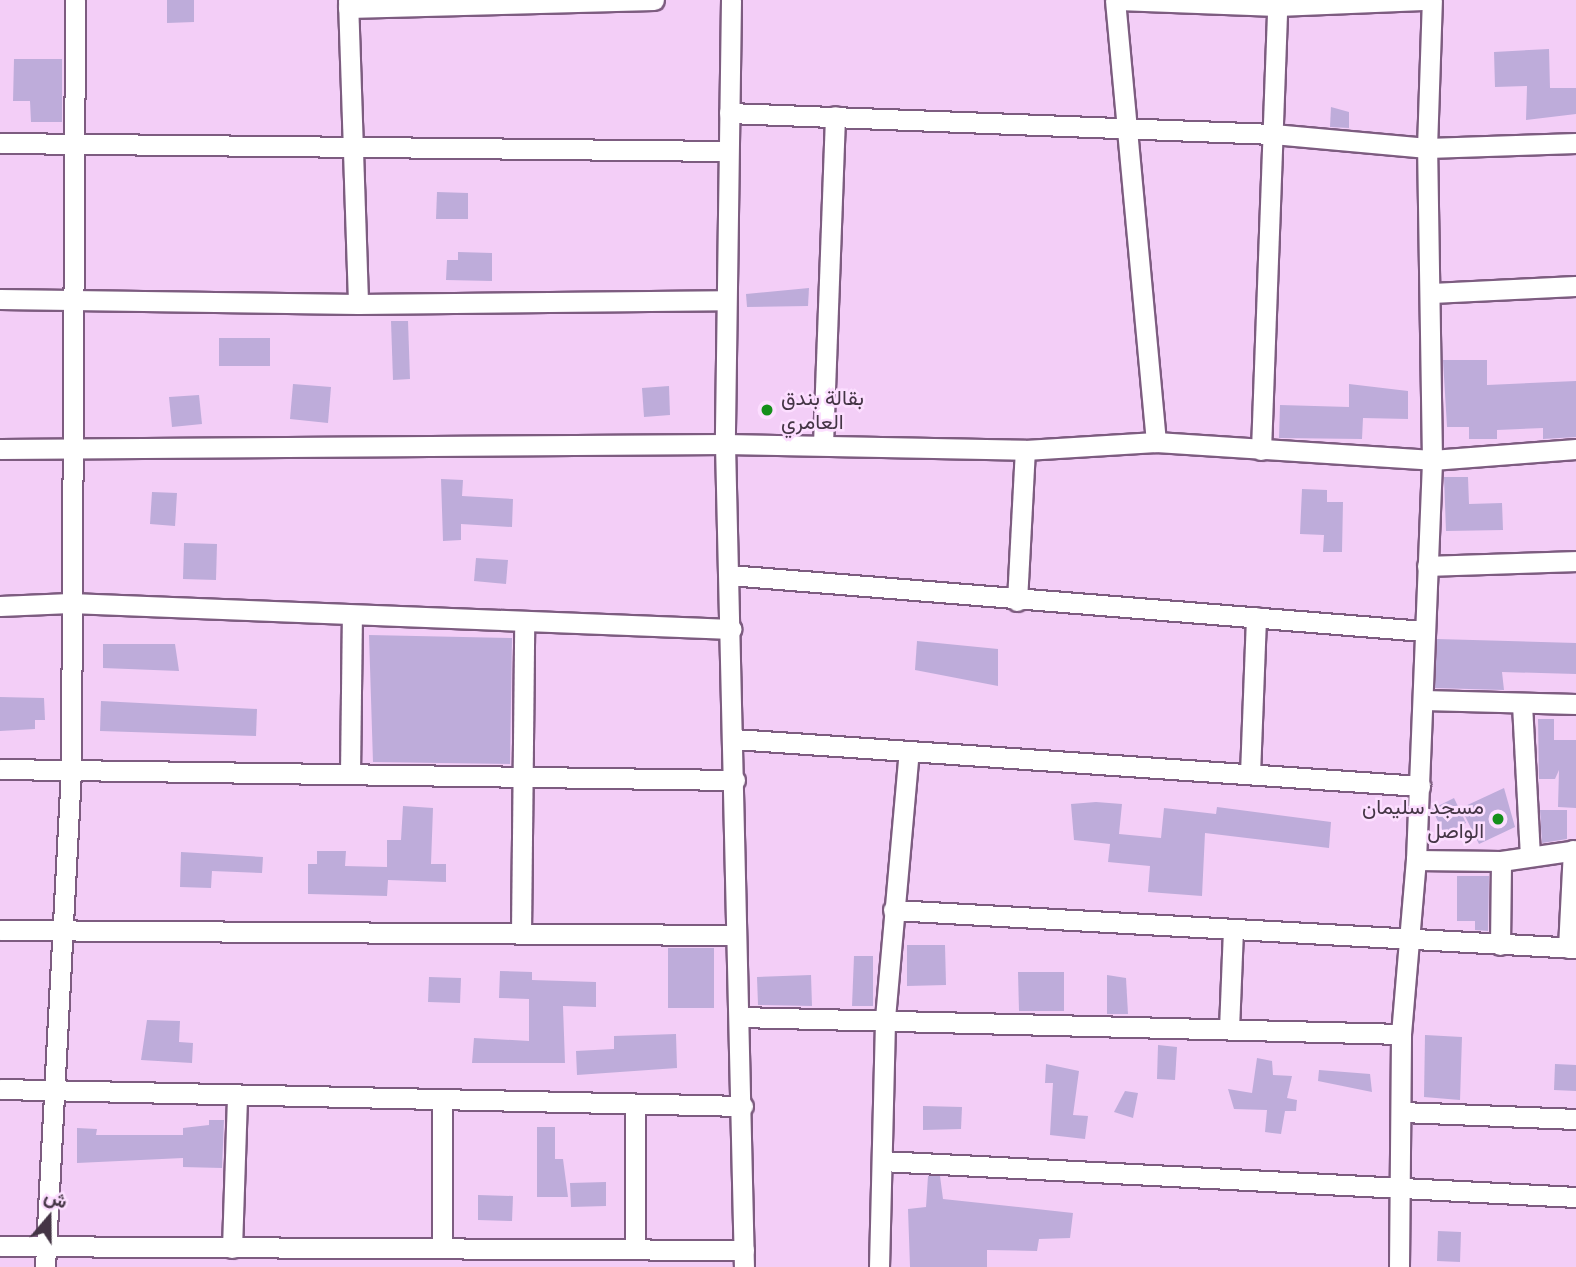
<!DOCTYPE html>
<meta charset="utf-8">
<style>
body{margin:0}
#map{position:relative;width:1576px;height:1267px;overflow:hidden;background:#f3cef7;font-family:Merriweather,Vazirmatn,serif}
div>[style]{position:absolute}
.building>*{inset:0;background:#beacda}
.roads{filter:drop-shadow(2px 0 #7d5c80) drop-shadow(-2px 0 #7d5c80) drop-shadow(0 2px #7d5c80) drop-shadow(0 -2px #7d5c80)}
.street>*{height:19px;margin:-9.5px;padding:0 9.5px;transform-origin:9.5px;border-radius:9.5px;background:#fff}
.dots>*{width:19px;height:19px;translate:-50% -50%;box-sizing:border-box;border:4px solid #fcdeff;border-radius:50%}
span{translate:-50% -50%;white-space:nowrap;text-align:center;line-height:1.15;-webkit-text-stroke:5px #fcdeff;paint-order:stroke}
.poi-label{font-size:21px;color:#443545}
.left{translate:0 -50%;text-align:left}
.right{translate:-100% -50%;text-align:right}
.north{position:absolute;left:14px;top:1183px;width:70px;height:70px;-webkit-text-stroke:5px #fcdeff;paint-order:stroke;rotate:20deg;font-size:19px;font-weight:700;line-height:28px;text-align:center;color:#443545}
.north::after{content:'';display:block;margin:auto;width:24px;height:32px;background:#443545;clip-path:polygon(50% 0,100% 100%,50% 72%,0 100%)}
</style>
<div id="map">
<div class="building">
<i style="clip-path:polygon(167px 0,194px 0,194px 22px,167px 23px)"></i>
<i style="clip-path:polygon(1549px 49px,1550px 88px,1576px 88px,1576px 114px,1526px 120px,1527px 86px,1495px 87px,1494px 52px)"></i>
<i style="clip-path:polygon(14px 59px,62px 59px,62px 122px,31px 122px,30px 101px,13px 101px)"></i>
<i style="clip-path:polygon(1331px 107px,1349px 112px,1349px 128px,1330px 127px)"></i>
<i style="clip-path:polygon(437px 192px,468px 193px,468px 219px,436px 219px)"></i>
<i style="clip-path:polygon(458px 252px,492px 253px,492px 281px,446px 280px,447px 260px,458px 260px)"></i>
<i style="clip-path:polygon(809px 288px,808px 306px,747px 307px,746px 294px)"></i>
<i style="clip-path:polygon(391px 321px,408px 321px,410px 379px,393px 380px)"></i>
<i style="clip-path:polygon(219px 338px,270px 338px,270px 366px,219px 366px)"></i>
<i style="clip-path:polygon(1443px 360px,1487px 360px,1487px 385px,1576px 381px,1576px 437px,1543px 439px,1543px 428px,1497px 430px,1497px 439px,1469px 439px,1469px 427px,1447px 427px)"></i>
<i style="clip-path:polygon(293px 384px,331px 387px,328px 423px,290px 419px)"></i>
<i style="clip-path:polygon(1349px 384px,1408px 391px,1408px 419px,1363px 418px,1362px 439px,1279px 438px,1280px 405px,1349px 407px)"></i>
<i style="clip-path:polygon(669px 386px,670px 415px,644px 417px,642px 388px)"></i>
<i style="clip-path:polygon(199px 395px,202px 424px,172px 427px,169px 397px)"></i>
<i style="clip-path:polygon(1444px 477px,1468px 477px,1469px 504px,1502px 503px,1503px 530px,1446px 531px)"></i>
<i style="clip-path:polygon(441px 479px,463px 480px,462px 496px,513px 499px,512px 527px,461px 524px,461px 540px,443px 541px)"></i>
<i style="clip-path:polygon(1302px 489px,1327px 490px,1327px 502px,1343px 502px,1342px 552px,1323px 552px,1324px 535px,1300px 534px)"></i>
<i style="clip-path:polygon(152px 492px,177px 493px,175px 526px,150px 524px)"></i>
<i style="clip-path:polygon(184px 543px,217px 544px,216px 580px,183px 579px)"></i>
<i style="clip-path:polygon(476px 558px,508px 560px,506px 584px,474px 581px)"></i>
<i style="clip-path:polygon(369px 635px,512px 638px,510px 764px,373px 762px)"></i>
<i style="clip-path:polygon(1437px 639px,1576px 643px,1576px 674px,1502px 672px,1504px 690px,1435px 688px)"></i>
<i style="clip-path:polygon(917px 641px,998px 649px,998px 686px,915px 670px)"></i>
<i style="clip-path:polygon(103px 644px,175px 644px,179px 671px,103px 668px)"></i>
<i style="clip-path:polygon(0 697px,44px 698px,45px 720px,35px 720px,35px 729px,0 731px)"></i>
<i style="clip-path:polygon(101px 701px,257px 709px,256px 736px,100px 731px)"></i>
<i style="clip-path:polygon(1538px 719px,1554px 719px,1554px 740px,1576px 740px,1576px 808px,1558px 807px,1559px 770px,1555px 779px,1539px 779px)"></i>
<i style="clip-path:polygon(1504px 788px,1515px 827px,1479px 844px,1461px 808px)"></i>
<i style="clip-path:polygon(1454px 798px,1466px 823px,1444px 834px,1432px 809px)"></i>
<i style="clip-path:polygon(1096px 802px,1122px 804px,1119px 834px,1161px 838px,1164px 808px,1216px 814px,1217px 807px,1331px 822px,1329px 848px,1205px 833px,1202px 896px,1148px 892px,1150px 866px,1108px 862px,1110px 844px,1074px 840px,1071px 804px)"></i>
<i style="clip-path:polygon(403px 806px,433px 808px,431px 864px,446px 864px,446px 882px,388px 880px,387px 896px,308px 894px,308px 864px,317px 864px,317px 851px,346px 851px,345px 866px,387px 867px,387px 840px,401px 840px)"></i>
<i style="clip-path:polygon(1540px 810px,1567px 810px,1567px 839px,1542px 843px)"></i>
<i style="clip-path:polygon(181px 852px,263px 857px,262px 873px,212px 871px,211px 888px,180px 887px)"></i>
<i style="clip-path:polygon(1457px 876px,1489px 876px,1488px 931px,1475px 930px,1475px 921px,1457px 921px)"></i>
<i style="clip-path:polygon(907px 945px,945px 945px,946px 985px,907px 986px)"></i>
<i style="clip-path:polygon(668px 948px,714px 948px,714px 1008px,668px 1008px)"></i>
<i style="clip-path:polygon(854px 956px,873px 956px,873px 1006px,852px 1006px)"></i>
<i style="clip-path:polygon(500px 971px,532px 972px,532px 980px,596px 982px,596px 1007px,563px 1006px,565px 1063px,472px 1063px,474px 1038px,529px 1041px,529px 999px,499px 998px)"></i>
<i style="clip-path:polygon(1018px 972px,1064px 972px,1064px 1011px,1019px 1011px)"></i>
<i style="clip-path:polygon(811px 975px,812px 1006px,758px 1005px,757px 977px)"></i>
<i style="clip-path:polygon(1107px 975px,1126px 978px,1128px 1014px,1107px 1014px)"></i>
<i style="clip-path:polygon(429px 977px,461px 978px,460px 1003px,428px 1002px)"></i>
<i style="clip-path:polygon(147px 1020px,180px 1021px,179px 1042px,193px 1043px,192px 1063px,141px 1060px)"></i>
<i style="clip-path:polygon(676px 1034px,677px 1068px,577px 1075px,576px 1051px,614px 1049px,614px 1036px)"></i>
<i style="clip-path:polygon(1425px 1035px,1462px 1037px,1460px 1100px,1424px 1097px)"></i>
<i style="clip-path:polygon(1158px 1045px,1177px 1047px,1175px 1080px,1157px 1079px)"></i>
<i style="clip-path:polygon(1257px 1058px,1272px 1061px,1273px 1075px,1292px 1076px,1287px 1098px,1297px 1100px,1296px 1111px,1285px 1111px,1281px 1134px,1265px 1132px,1267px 1110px,1234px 1109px,1228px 1089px,1252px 1093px)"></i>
<i style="clip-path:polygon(1046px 1064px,1079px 1071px,1073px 1115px,1088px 1116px,1085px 1139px,1050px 1135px,1053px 1083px,1045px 1083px)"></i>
<i style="clip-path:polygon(1555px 1064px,1576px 1065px,1576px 1091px,1554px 1090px)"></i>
<i style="clip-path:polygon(1319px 1070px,1370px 1074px,1372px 1092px,1318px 1081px)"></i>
<i style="clip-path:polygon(1125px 1091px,1138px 1093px,1133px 1118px,1114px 1112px)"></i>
<i style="clip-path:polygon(923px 1106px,962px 1107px,961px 1129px,923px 1130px)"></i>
<i style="clip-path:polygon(209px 1120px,224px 1120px,222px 1168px,183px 1167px,183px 1158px,77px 1163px,77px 1128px,97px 1129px,96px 1135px,183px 1135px,183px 1128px,209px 1125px)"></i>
<i style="clip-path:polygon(537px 1127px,555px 1127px,555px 1159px,563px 1159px,568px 1197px,537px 1197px)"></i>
<i style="clip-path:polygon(928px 1176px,940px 1176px,943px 1199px,1073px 1213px,1070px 1238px,1039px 1239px,1037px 1251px,987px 1250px,987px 1267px,910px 1267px,908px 1209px,926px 1207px)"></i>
<i style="clip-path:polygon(606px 1182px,606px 1206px,571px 1207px,570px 1183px)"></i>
<i style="clip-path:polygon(478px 1195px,513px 1196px,512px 1221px,478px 1220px)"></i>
<i style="clip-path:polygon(1438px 1231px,1461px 1232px,1460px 1262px,1437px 1261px)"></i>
</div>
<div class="roads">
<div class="street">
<i style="left:348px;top:0;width:304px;rotate:88.1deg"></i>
<i style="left:731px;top:0;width:444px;rotate:90.8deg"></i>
<i style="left:725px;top:444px;width:823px;rotate:88.68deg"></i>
<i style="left:1115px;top:0;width:444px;rotate:84.7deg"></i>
<i style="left:1118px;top:0;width:159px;rotate:2.2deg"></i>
<i style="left:1277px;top:6px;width:146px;rotate:-2.4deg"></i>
<i style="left:348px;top:8px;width:306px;rotate:-1.5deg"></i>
<i style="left:729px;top:113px;width:544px;rotate:2.21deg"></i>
<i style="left:1273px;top:134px;width:155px;rotate:5.2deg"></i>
<i style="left:1427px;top:148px;width:149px;rotate:-1.9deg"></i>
<i style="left:0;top:143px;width:727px;rotate:0.63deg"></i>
<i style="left:1431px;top:293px;width:145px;rotate:-2.8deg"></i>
<i style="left:0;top:299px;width:358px;rotate:0.8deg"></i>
<i style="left:358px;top:304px;width:366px;rotate:-0.6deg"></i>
<i style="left:823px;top:444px;width:328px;rotate:-87.9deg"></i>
<i style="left:0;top:449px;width:725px;rotate:-0.4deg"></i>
<i style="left:725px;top:444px;width:300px;rotate:1.1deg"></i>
<i style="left:1025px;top:450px;width:131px;rotate:-3.5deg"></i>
<i style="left:1156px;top:442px;width:277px;rotate:3.7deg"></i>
<i style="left:1432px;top:460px;width:144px;rotate:-4.4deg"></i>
<i style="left:1261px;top:450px;width:444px;rotate:-87.9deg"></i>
<i style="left:1427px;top:566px;width:149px;rotate:-1.9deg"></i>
<i style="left:729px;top:575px;width:697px;rotate:4.61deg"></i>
<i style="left:1017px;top:601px;width:151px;rotate:-87deg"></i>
<i style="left:0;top:606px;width:70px;rotate:-2.5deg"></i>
<i style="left:70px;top:603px;width:662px;rotate:2.25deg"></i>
<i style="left:1424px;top:700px;width:152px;rotate:1.5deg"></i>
<i style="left:1522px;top:704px;width:151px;rotate:87deg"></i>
<i style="left:734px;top:739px;width:688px;rotate:3.92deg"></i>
<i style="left:0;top:769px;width:735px;rotate:0.86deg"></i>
<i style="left:350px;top:774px;width:157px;rotate:-89.3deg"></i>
<i style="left:1250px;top:774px;width:157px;rotate:-87.8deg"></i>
<i style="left:1416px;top:860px;width:85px;rotate:0.7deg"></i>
<i style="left:1501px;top:861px;width:76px;rotate:-8.3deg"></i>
<i style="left:893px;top:910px;width:684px;rotate:3.18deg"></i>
<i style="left:0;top:930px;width:736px;rotate:0.39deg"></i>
<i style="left:521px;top:933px;width:308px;rotate:-89.4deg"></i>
<i style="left:1500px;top:945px;width:84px;rotate:-89.3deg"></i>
<i style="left:1568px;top:948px;width:98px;rotate:-87.1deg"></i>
<i style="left:740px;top:1017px;width:661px;rotate:1.47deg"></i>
<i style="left:1229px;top:1029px;width:99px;rotate:-87.7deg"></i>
<i style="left:0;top:1089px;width:743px;rotate:1.31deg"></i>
<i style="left:635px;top:1106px;width:142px;rotate:90deg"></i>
<i style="left:1402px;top:1112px;width:174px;rotate:2.3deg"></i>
<i style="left:882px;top:1161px;width:695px;rotate:2.97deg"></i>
<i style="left:0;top:1246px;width:744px;rotate:0.31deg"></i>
<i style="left:232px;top:1248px;width:151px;rotate:-88.1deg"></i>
<i style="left:442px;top:1248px;width:146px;rotate:-90deg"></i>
<i style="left:45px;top:1267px;width:499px;rotate:-87deg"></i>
<i style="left:71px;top:769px;width:769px;rotate:-89.7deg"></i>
<i style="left:879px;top:1267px;width:249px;rotate:-88.6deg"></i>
<i style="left:885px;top:1018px;width:268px;rotate:-84.9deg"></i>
<i style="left:1399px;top:1267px;width:233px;rotate:-89.5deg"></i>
<i style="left:1401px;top:1034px;width:175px;rotate:-85.1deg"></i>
<i style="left:1416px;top:860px;width:400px;rotate:-87.7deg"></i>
<i style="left:1432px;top:460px;width:312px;rotate:-90.9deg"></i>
<i style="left:1427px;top:148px;width:148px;rotate:-88.1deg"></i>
</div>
</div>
<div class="dots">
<i style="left:767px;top:410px;background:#158f1b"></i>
<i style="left:1498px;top:819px;background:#158f1b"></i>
</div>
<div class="poi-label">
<span class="left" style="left:781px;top:410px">بقالة بندق<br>العامري</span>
<span class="right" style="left:1484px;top:819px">مسجد سليمان<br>الواصل</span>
</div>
<div class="north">ش</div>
</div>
